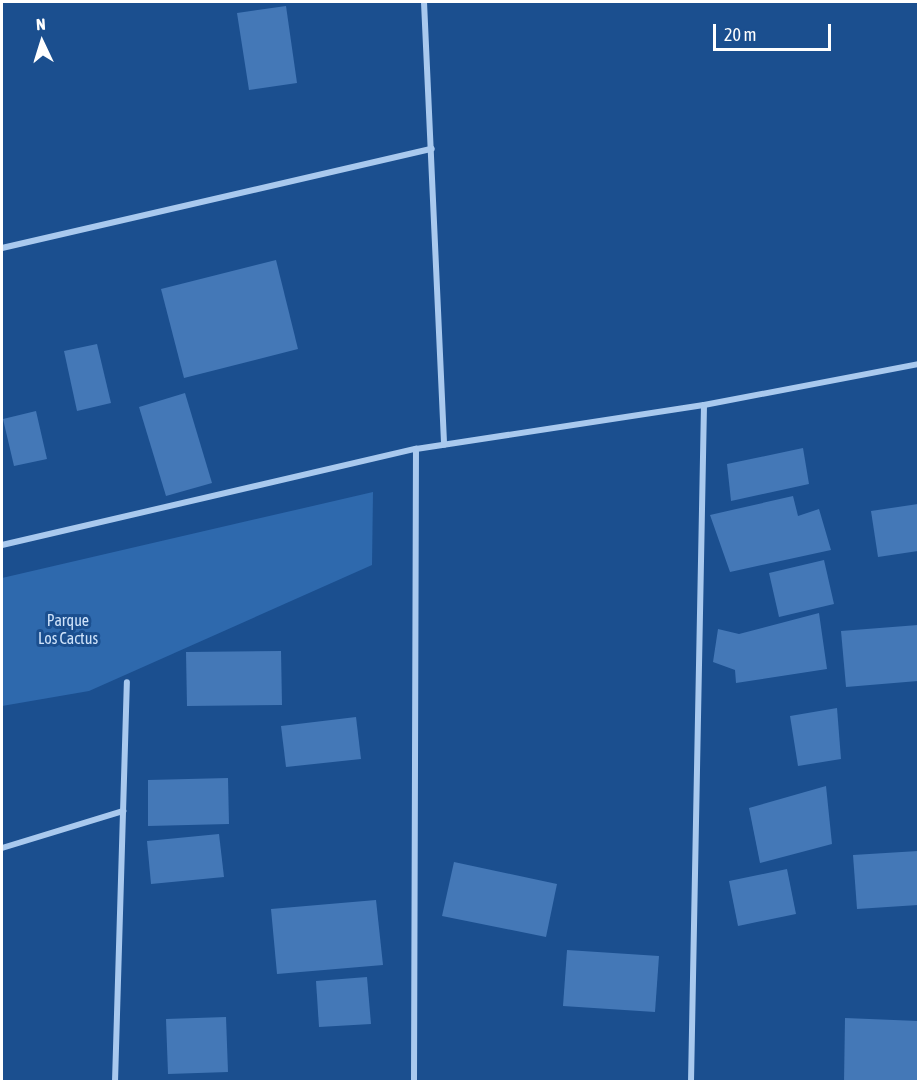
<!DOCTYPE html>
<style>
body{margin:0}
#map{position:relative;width:920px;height:1083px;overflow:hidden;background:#1b4f8f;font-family:"Asap Condensed",sans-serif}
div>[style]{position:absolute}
.green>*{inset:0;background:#2e69ad}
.building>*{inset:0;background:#4478b7}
.street>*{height:6px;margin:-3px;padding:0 3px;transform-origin:3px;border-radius:3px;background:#a9c9ee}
span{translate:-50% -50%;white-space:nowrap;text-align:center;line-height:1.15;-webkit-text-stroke:6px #1b4f8f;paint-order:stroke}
.park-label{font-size:16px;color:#cfe3fa}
.frame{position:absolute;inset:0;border:3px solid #fff;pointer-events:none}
.north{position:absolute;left:12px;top:12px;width:60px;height:60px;-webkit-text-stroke:4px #1b4f8f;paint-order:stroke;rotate:356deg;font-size:16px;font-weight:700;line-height:24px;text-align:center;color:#fff}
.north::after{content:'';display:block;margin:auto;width:21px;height:27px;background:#fff;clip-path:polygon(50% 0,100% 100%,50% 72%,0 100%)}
.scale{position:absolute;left:713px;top:24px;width:118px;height:27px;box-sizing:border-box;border:3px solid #fff;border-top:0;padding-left:8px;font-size:18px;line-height:21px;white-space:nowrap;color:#fff;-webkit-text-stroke:4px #1b4f8f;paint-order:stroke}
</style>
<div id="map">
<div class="green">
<i style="clip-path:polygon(373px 492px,372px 565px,89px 691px,2px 706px,2px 578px)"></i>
</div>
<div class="building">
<i style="clip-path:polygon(286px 6px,297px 83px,249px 90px,237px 13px)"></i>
<i style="clip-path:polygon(276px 260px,298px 349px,184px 378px,161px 289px)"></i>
<i style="clip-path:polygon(97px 344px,111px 403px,77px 411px,64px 351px)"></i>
<i style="clip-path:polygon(185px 393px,212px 483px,166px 496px,139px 407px)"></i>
<i style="clip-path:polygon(36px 411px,47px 459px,14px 466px,3px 419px)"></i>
<i style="clip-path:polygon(803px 448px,809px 484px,731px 501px,727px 464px)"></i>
<i style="clip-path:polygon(793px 496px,798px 516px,819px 509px,831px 550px,730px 572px,710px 515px)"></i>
<i style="clip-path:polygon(918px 504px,918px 551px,878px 557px,871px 511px)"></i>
<i style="clip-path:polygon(824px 560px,834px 604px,779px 617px,769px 573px)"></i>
<i style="clip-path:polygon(819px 613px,827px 669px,736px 683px,735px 670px,713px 662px,718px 629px,739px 634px)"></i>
<i style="clip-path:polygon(918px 625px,918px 681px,846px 687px,841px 631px)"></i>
<i style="clip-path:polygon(281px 651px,282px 705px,187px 706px,186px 652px)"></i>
<i style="clip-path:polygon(837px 708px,841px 759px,798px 766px,790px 716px)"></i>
<i style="clip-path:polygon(356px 717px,361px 759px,286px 767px,281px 726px)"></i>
<i style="clip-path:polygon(228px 778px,229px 824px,148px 826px,148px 780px)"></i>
<i style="clip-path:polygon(826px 786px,832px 844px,760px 863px,749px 808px)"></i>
<i style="clip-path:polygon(219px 834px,224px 877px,151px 884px,147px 841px)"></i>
<i style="clip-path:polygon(918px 851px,918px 905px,857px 909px,853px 855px)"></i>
<i style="clip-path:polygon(454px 862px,557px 884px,546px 937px,442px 916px)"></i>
<i style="clip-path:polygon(787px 869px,796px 914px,738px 926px,729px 881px)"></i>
<i style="clip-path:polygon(376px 900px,383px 965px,277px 974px,271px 909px)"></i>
<i style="clip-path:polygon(567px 950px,659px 956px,655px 1012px,563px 1006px)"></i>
<i style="clip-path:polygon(367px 977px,371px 1024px,319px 1027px,316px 981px)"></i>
<i style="clip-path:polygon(226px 1017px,228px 1072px,168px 1074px,166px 1019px)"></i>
<i style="clip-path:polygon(845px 1018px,918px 1021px,918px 1082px,844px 1082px)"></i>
</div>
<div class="street">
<i style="left:424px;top:2px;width:443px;rotate:87.4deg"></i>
<i style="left:2px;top:248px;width:441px;rotate:-13deg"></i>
<i style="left:2px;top:545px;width:425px;rotate:-13.1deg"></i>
<i style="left:416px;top:449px;width:291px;rotate:-8.7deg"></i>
<i style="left:704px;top:405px;width:218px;rotate:-10.8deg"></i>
<i style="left:2px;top:848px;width:127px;rotate:-17deg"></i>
<i style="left:115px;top:1082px;width:400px;rotate:-88.3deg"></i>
<i style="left:414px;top:1082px;width:633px;rotate:-89.82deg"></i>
<i style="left:691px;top:1082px;width:677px;rotate:-88.9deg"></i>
</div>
<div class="park-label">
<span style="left:68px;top:629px">Parque<br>Los Cactus</span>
</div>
<div class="frame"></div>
<div class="north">N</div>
<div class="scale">20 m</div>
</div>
